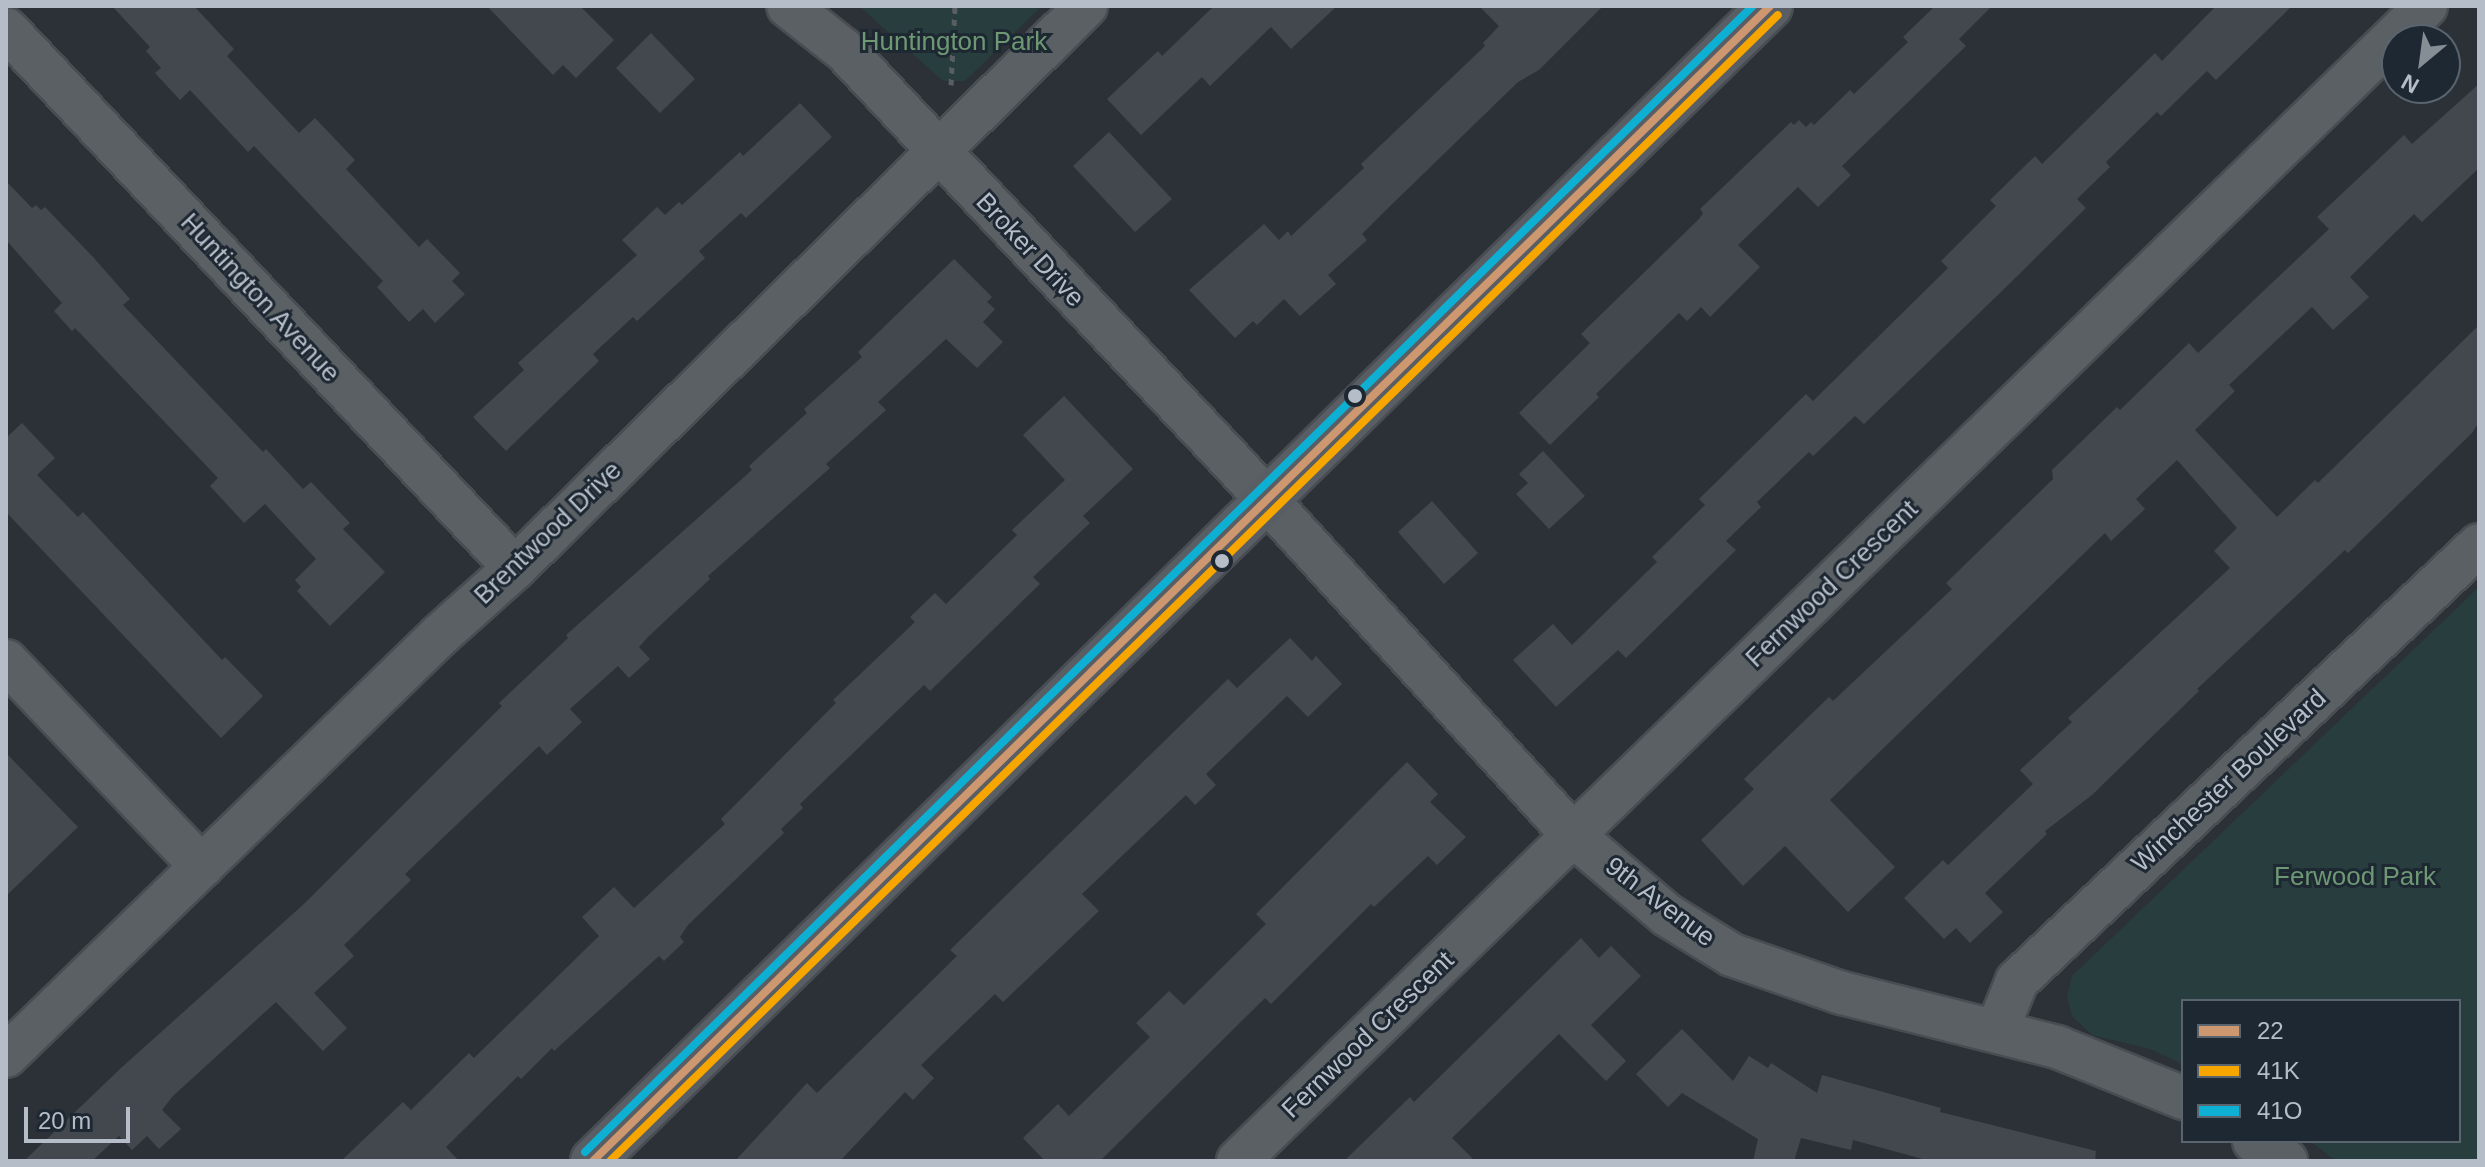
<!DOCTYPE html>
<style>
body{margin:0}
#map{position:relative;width:2485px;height:1167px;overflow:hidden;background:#2b3137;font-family:Helvetica,sans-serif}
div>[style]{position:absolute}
.green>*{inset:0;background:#283d3e}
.building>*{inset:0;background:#43484e}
.path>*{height:5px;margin-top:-2.5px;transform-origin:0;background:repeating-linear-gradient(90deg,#595e62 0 6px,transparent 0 12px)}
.roads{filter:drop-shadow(2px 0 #484d52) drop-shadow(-2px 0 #484d52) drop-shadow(0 2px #484d52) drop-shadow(0 -2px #484d52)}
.minor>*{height:42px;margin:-21px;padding:0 21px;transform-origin:21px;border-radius:21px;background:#5b6065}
.secondary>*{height:44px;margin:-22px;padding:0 22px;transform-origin:22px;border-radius:22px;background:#595e64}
.bus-1>*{height:8px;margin:-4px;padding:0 4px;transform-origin:4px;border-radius:4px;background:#cd976f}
.bus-2>*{height:8px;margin:-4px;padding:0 4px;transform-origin:4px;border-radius:4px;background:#f7a600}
.bus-3>*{height:8px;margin:-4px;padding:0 4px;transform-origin:4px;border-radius:4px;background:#0dafd3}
.dots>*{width:22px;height:22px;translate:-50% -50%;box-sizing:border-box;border:4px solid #1e2832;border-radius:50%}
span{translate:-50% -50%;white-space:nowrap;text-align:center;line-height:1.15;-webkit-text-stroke:6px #1e2832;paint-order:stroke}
.park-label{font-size:26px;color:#6d9873}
.street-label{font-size:26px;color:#b5bec8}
.frame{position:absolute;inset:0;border:8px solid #b5bec8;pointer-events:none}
.legend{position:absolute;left:2181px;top:999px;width:280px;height:144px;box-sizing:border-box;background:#1e2832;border:2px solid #5a646e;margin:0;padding:10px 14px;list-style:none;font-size:24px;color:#b5bec8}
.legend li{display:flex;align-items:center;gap:16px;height:40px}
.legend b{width:40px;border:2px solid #5a646e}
.north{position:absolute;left:2381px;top:24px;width:80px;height:80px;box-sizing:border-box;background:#1e2832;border:2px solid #5a646e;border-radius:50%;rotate:209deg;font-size:22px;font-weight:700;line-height:32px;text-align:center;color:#b5bec8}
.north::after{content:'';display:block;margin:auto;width:28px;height:36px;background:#858d95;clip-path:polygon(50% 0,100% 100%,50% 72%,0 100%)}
.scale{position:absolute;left:24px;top:1107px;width:106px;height:36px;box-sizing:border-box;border:4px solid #b5bec8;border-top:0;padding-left:10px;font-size:24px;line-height:28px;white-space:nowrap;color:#b5bec8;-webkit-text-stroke:6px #1e2832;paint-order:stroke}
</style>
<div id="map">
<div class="green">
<i style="clip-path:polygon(859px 6px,1042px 6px,965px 81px,943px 81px)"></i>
<i style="clip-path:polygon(2479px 587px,2479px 1161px,2336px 1161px,2310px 1141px,2459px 1141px,2459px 1001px,2183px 1001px,2183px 1064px,2150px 1049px,2092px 1035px,2072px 1016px,2067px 997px,2072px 976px)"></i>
</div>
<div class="building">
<i style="clip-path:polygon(112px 6px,194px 6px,234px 49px,227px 56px,299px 133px,315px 118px,355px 160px,346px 169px,419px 247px,427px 239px,460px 273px,452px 281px,465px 294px,435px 323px,423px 309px,409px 322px,377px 287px,383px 281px,254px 146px,248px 152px,190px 90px,180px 100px,155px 73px,161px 68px,146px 51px,150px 47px)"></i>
<i style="clip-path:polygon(487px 6px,580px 6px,614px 40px,576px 78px,563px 65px,553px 75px)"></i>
<i style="clip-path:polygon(1214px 6px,1337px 6px,1291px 49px,1271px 27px,1210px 86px,1202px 77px,1141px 135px,1107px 99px,1158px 51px,1162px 56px)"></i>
<i style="clip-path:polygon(1479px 6px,1603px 6px,1539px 70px,1518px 82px,1384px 212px,1362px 234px,1367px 240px,1328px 275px,1336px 284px,1300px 316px,1284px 299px,1257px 325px,1253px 321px,1235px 338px,1189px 290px,1264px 224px,1279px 240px,1288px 231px,1291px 236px,1364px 168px,1361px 164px,1485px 46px,1483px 43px,1499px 26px)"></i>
<i style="clip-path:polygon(1935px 6px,1992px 6px,1959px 39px,1966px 46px,1842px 166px,1851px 175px,1818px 207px,1798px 187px,1738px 245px,1760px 267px,1710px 317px,1701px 307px,1687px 321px,1679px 313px,1596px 394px,1599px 397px,1550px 445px,1519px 413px,1590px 343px,1581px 334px,1699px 219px,1703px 213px,1700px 209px,1791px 122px,1794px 125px,1799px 120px,1806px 127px,1811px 122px,1814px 125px,1850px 90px,1854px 94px,1908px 42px,1903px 37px)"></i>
<i style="clip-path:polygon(2216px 6px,2292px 6px,2216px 80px,2207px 71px,2161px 116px,2157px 112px,2106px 162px,2110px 167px,2077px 199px,2086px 208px,2002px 291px,1864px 424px,1855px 416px,1813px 456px,1809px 452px,1757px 502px,1761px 507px,1726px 541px,1736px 550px,1626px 658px,1618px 650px,1556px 707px,1513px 660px,1553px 624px,1572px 645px,1657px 562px,1652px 557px,1705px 505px,1699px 499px,1806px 394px,1813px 401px,1948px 268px,1941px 261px,1996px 206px,1990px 200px,2035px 156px,2042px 164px,2155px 53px,2162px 61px)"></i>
<i style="clip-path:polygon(651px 33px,695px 79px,660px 113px,616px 68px)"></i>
<i style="clip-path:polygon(2479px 84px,2479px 168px,2422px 222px,2414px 214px,2350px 277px,2369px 297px,2333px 330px,2312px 307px,2229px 385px,2235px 391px,2195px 430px,2277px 517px,2315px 480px,2318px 483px,2479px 325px,2479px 422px,2472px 433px,2348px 553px,2345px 550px,2197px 689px,2199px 691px,2092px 795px,2045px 831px,2047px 834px,1985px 893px,2003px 912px,1970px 943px,1956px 928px,1944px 939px,1904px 898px,1943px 860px,1948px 865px,2033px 784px,2020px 770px,2072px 722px,2068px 718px,2230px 568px,2214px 551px,2237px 528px,2177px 460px,2136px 499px,2145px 509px,2111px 541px,2105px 533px,1830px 800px,1895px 867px,1848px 912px,1785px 846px,1743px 886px,1701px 840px,1754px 789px,1744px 779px,1829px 697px,1833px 701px,1952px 589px,1946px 583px,2053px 479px,2052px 470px,2117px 407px,2120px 410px,2189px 343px,2198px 353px,2329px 229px,2317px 217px,2349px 187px,2404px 135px,2412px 144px)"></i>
<i style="clip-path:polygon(800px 103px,832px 137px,746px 218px,741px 213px,699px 251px,705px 258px,637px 321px,633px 317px,593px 354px,599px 361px,506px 451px,473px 417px,524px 370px,518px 363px,637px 255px,622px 240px,657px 207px,665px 215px,679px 202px,682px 205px,740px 152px,743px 156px)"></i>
<i style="clip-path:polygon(1109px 132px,1172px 199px,1135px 232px,1073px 166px)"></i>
<i style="clip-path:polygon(6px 181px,32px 208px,36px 205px,41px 210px,45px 207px,93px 257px,130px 299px,123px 305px,263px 452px,266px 449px,303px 489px,311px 482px,350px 523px,343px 529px,385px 572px,330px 626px,297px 591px,301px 587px,295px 580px,316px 559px,265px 504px,244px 523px,210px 486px,218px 478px,75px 328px,72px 331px,54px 311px,62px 303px,6px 240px)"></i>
<i style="clip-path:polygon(954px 259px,992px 297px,987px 302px,995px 309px,983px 322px,1003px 342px,977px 368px,946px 339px,878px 402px,886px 410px,826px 464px,830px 468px,708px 576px,710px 579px,649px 636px,639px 647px,650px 659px,629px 678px,618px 666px,570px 709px,582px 722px,547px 755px,539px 746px,405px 874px,411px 880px,344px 945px,354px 956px,314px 993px,347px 1028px,323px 1051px,276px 1002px,173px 1096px,162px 1110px,181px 1129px,159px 1149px,147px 1136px,132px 1150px,119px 1136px,92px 1161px,24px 1161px,121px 1068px,305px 903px,502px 706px,499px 703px,568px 638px,566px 635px,752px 470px,749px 466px,807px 413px,804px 409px,862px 357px,858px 352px)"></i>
<i style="clip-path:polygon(1064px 396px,1133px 469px,1083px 516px,1090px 523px,1033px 577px,1040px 584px,930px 691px,924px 685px,800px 804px,803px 808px,781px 829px,784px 833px,688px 925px,680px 937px,684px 942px,664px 961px,659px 956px,554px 1051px,552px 1048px,521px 1079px,518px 1076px,446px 1147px,459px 1161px,341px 1161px,403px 1102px,411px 1110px,469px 1053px,474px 1058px,599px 936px,582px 917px,614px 887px,634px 908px,725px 824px,721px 819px,836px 703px,833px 700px,915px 622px,910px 617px,935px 593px,946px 604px,1017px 535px,1012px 530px,1065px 480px,1023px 435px)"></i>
<i style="clip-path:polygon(22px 423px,55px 458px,37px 475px,78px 517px,83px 512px,222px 660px,225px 657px,263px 696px,221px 738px,6px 512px,6px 438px)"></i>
<i style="clip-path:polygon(1543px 451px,1585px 496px,1549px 529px,1516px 494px,1528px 483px,1519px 474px)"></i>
<i style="clip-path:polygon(1432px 501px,1478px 553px,1444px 584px,1398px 532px)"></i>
<i style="clip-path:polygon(1290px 638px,1312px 661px,1316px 656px,1342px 684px,1308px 717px,1287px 696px,1206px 774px,1216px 785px,1195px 805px,1186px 795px,1082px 894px,1099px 911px,1003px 1002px,995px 994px,921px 1065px,934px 1078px,913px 1100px,905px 1092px,840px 1161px,735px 1161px,807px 1083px,817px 1093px,957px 956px,950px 950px,1228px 679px,1237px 688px)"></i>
<i style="clip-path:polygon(6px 753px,78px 827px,6px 896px)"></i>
<i style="clip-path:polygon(1407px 762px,1438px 794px,1430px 802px,1466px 837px,1437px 865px,1428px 856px,1374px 907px,1371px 904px,1271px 1004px,1265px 998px,1100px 1161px,1045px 1161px,1023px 1138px,1058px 1104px,1069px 1116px,1150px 1037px,1136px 1023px,1169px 991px,1184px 1005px,1266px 924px,1256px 914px)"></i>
<i style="clip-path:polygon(1581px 938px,1599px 958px,1611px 946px,1641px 976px,1591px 1025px,1626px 1061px,1606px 1081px,1559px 1034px,1452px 1138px,1475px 1161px,1344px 1161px,1410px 1097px,1414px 1102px)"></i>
<i style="clip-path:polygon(1682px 1029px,1733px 1081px,1749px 1056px,1768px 1068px,1771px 1063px,1817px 1093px,1822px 1075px,1941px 1108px,1940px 1112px,2096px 1151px,2095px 1161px,1930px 1161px,1853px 1140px,1851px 1150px,1801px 1138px,1794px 1161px,1753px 1161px,1758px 1139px,1682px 1093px,1668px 1107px,1636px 1074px)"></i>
</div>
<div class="path">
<i style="left:951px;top:85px;width:79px;rotate:-87.1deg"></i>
</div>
<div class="roads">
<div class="minor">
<i style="left:788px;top:6px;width:71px;rotate:38.2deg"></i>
<i style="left:844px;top:50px;width:572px;rotate:46.7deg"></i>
<i style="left:1236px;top:466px;width:501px;rotate:47.59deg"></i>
<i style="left:1574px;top:836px;width:122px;rotate:40.3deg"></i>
<i style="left:1667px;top:915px;width:76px;rotate:31.6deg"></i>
<i style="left:1732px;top:955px;width:116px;rotate:19.1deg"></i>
<i style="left:1842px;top:993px;width:222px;rotate:14.1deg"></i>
<i style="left:2057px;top:1047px;width:136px;rotate:22deg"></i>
<i style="left:6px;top:29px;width:741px;rotate:46.64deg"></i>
<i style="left:6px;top:661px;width:284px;rotate:46.4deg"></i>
<i style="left:1997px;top:1030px;width:53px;rotate:-67.8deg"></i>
<i style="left:2017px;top:981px;width:635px;rotate:-43.34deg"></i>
<i style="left:6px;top:1056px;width:605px;rotate:-44.13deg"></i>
<i style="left:440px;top:635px;width:101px;rotate:-41.8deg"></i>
<i style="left:515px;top:568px;width:801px;rotate:-44.54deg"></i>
<i style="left:2254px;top:1141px;width:38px;rotate:32deg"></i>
<i style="left:1238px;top:1161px;width:1657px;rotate:-44.19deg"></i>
</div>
<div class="secondary">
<i style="left:593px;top:1161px;width:1649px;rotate:-44.46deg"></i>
</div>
</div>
<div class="bus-1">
<i style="left:593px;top:1161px;width:1649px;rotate:-44.46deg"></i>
</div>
<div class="bus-2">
<i style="left:610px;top:1161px;width:1636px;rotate:-44.46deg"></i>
</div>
<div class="bus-3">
<i style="left:585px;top:1152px;width:1636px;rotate:-44.46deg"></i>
</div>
<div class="dots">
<i style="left:1355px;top:396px;background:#b5bec8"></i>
<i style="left:1222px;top:561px;background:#b5bec8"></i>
</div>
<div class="park-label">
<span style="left:954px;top:42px">Huntington Park</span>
<span style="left:2355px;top:877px">Ferwood Park</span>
</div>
<div class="street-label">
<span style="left:1030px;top:250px;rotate:47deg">Broker Drive</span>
<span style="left:260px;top:298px;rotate:47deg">Huntington Avenue</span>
<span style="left:548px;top:533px;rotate:-44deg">Brentwood Drive</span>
<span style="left:1832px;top:584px;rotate:-44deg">Fernwood Crescent</span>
<span style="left:2229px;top:781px;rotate:-43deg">Winchester Boulevard</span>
<span style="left:1660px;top:902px;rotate:37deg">9th Avenue</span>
<span style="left:1368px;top:1035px;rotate:-44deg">Fernwood Crescent</span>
</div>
<div class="frame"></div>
<ul class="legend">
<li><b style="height:10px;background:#cd976f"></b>22</li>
<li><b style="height:10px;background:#f7a600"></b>41K</li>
<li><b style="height:10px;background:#0dafd3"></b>41O</li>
</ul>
<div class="north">N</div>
<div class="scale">20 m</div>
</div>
